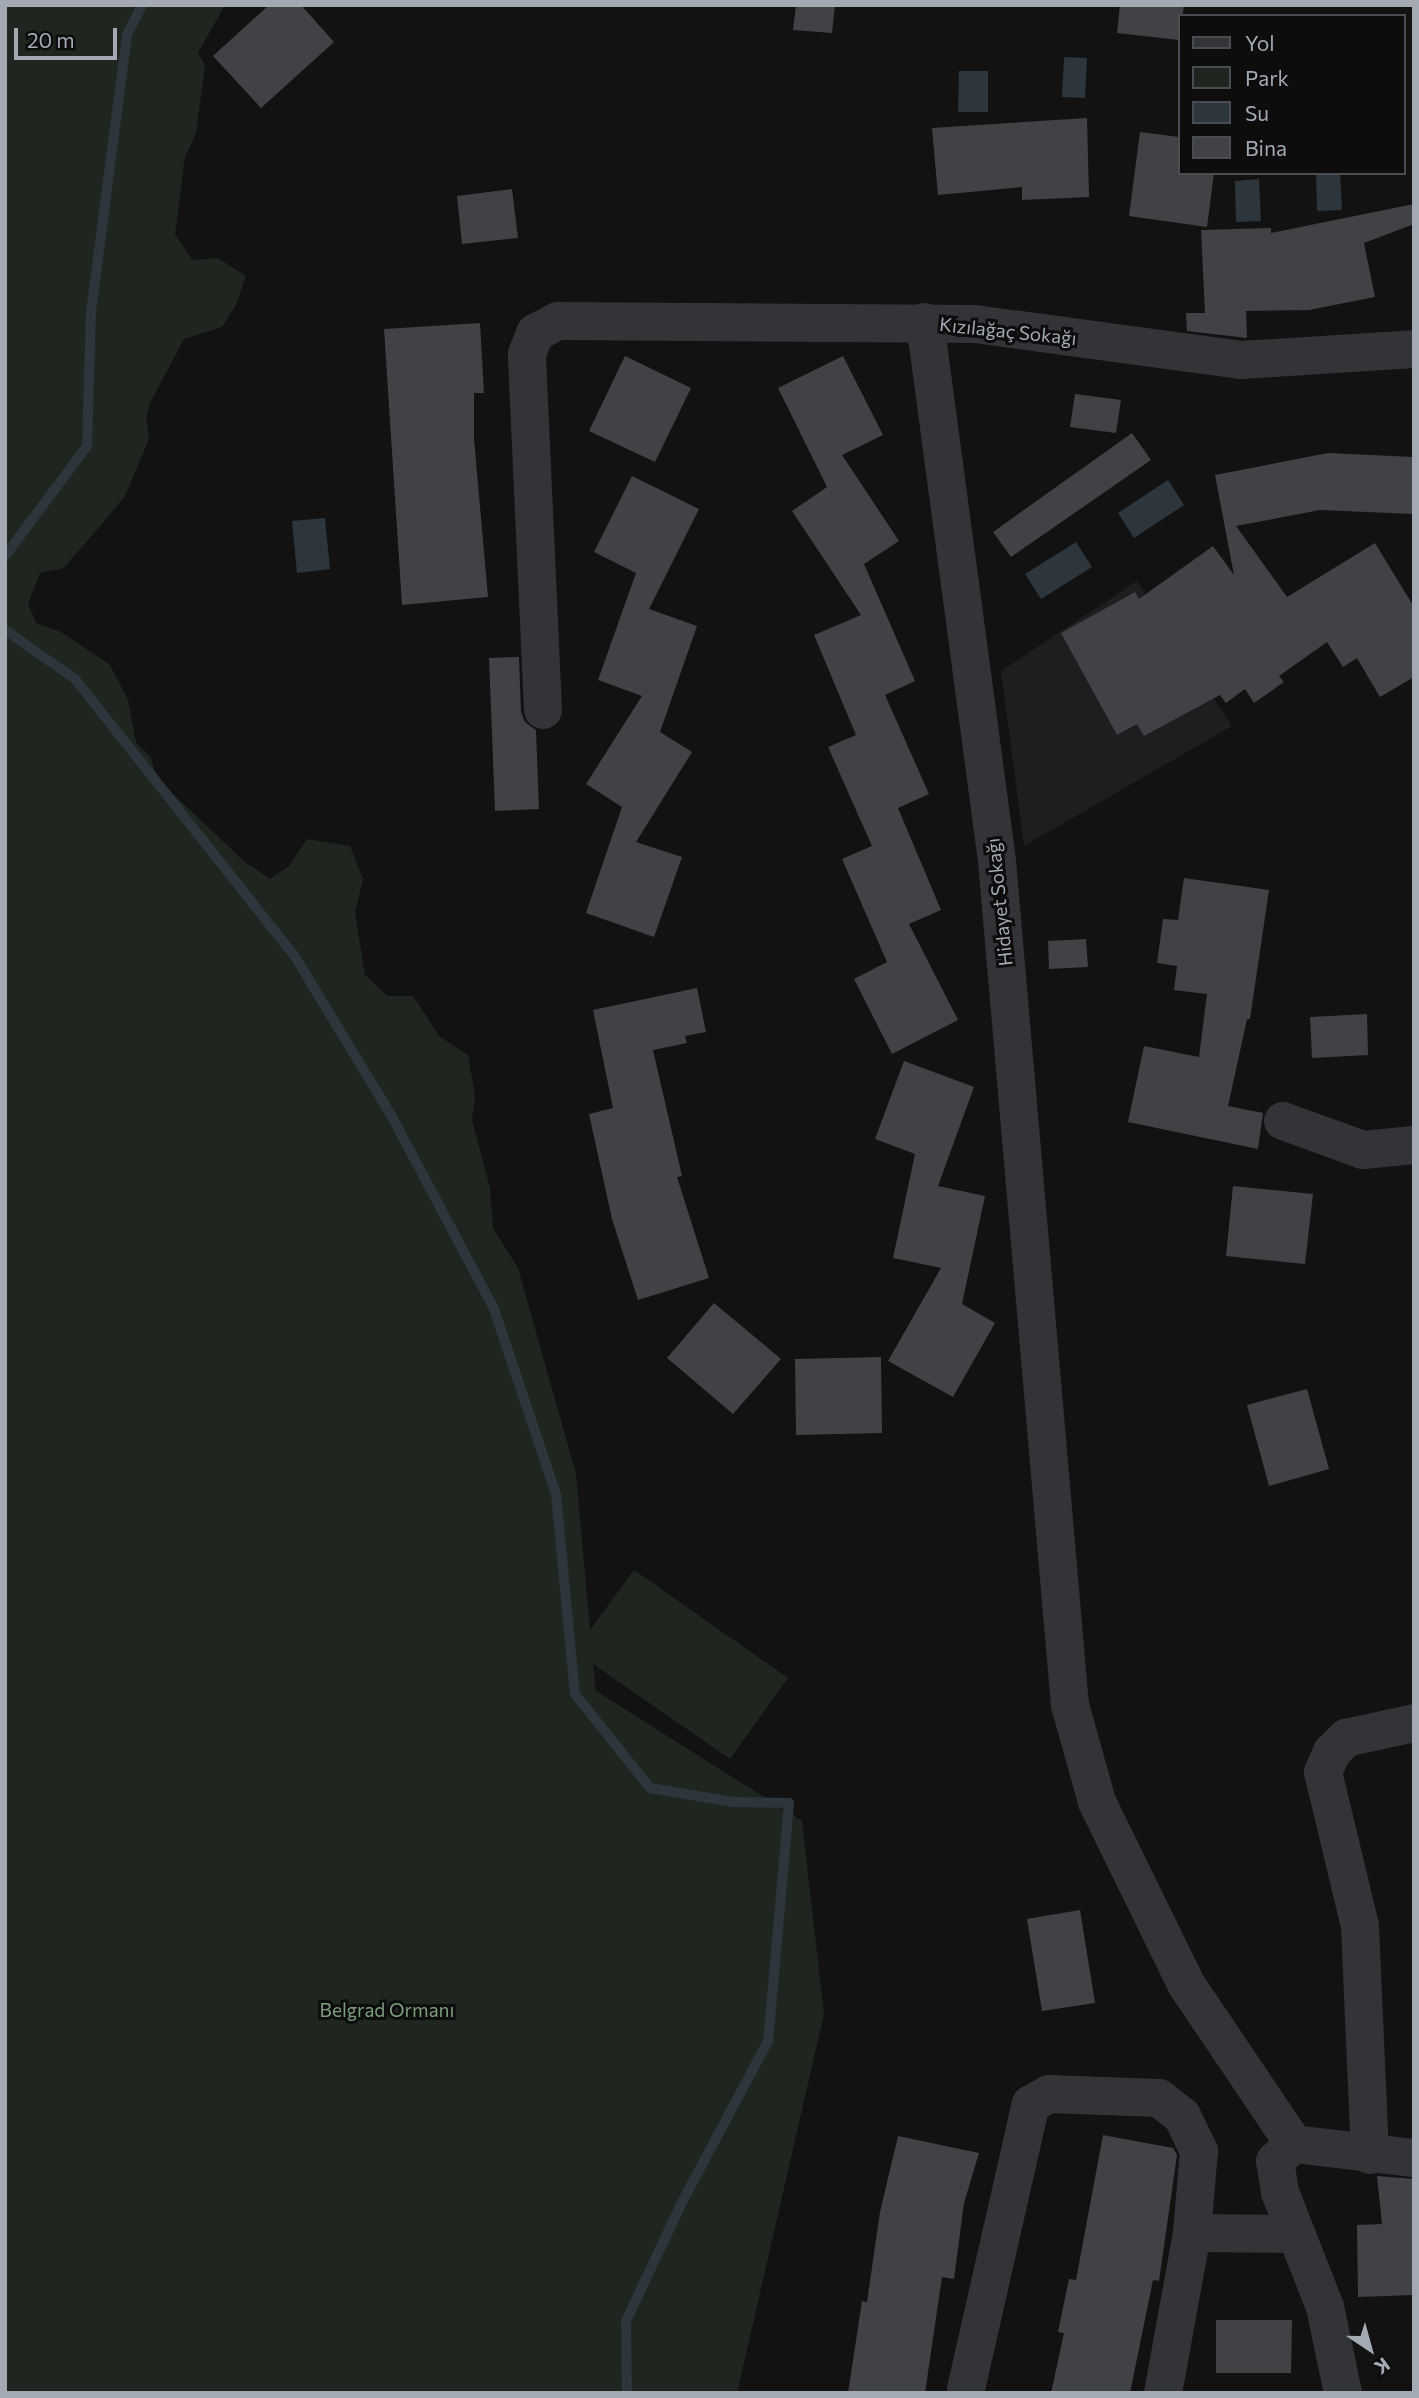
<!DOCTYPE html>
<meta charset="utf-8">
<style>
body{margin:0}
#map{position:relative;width:1419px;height:2398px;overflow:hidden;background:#121213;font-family:Commissioner,sans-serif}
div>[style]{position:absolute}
.built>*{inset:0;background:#1e1e20}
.green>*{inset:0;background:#1e261f}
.water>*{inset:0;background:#2c363c}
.stream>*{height:10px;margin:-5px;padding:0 5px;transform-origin:5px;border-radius:5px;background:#2c363c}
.building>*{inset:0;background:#414246}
.minor>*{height:38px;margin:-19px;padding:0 19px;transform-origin:19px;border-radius:19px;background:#333438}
span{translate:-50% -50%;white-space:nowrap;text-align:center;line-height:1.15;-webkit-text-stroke:6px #0d0d0e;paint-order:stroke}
.street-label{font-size:19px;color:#a4aab4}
.park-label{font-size:19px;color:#7c9e7b}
.frame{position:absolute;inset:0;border:7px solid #a4aab4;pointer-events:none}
.legend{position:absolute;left:1178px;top:14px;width:228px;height:161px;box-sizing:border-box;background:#0d0d0e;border:2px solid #494c50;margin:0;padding:9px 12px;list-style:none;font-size:21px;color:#a4aab4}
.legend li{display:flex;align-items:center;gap:14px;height:35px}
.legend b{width:35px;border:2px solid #494c50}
.north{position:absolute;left:1335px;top:2314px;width:70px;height:70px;-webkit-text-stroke:5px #0d0d0e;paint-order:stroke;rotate:144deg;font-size:19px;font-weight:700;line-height:28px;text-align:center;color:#a4aab4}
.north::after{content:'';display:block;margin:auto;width:24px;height:32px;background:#a4aab4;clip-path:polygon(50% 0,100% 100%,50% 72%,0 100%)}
.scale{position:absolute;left:14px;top:28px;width:103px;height:32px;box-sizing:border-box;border:4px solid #a4aab4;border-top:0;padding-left:9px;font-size:21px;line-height:24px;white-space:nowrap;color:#a4aab4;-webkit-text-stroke:5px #0d0d0e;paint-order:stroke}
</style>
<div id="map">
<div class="built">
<i style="clip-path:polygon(1137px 581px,1232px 726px,1024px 846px,1001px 671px)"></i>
</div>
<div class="green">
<i style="clip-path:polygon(5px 5px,225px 5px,198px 53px,205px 65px,196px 133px,185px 157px,175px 234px,192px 260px,218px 258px,246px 276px,236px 305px,222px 327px,184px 339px,151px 401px,146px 417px,149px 439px,124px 498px,64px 568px,40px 573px,28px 604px,36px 623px,61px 632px,110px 665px,128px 700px,136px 742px,151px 758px,157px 779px,245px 862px,270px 879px,289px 866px,307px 839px,350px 846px,363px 879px,355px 913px,365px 975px,388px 996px,413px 996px,440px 1037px,468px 1055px,475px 1096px,472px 1120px,490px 1188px,493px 1228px,518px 1268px,576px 1474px,590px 1630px,634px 1570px,788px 1678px,730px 1759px,593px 1664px,596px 1691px,802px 1821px,824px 2014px,737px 2393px,5px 2393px)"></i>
</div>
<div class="water">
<i style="clip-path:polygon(1064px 57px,1087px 58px,1085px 98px,1062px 97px)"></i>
<i style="clip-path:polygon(959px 71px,988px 71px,988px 112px,958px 112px)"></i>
<i style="clip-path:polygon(1316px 173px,1340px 173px,1342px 210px,1317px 211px)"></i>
<i style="clip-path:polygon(1259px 179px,1261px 221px,1236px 222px,1235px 181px)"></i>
<i style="clip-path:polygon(1168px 480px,1184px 505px,1134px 538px,1118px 513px)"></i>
<i style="clip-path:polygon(325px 518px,330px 569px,297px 573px,292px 521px)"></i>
<i style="clip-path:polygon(1076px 542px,1092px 567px,1041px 599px,1025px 574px)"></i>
</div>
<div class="stream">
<i style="left:5px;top:556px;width:137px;rotate:-53.3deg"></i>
<i style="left:87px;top:446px;width:134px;rotate:-88.3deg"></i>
<i style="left:91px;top:312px;width:279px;rotate:-82.6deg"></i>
<i style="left:127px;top:35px;width:34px;rotate:-63deg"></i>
<i style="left:5px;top:630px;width:85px;rotate:35deg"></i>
<i style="left:75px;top:679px;width:352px;rotate:51.6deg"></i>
<i style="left:294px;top:955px;width:187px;rotate:58.8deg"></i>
<i style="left:391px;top:1115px;width:220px;rotate:62deg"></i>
<i style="left:494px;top:1309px;width:195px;rotate:71.5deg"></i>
<i style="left:556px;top:1494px;width:201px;rotate:84.6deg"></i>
<i style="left:575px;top:1694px;width:120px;rotate:51.4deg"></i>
<i style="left:650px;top:1788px;width:84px;rotate:9.6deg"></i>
<i style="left:733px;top:1802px;width:56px;rotate:1deg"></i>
<i style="left:789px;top:1803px;width:239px;rotate:95deg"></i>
<i style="left:768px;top:2041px;width:180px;rotate:118.1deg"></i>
<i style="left:683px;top:2200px;width:134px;rotate:115.2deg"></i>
<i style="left:626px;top:2321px;width:72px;rotate:89.2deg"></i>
</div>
<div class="building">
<i style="clip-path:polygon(269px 5px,301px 5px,334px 42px,261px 108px,213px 56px)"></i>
<i style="clip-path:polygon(796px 5px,835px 5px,832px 33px,793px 30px)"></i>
<i style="clip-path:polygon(1120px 5px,1184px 5px,1179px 40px,1117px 33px)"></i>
<i style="clip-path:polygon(1087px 118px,1089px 197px,1022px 200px,1022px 187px,938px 195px,932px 128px)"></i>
<i style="clip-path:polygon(1140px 132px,1179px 137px,1179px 173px,1214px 173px,1207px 227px,1129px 216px)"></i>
<i style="clip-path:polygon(512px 189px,518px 238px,462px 244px,457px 196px)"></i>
<i style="clip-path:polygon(1414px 204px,1414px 224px,1364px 243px,1375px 297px,1309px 310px,1246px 311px,1247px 338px,1187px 331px,1186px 313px,1205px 313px,1201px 230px,1271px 228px,1271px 233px)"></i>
<i style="clip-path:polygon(480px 323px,484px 393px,474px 393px,474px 439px,488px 597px,402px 605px,384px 329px)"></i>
<i style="clip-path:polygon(625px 356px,691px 388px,655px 462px,589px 431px)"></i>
<i style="clip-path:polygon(843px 356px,883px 435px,842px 455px,899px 541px,864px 564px,915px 681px,885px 695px,929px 794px,898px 808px,941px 910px,909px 924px,958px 1020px,892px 1054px,854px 979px,887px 962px,842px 859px,872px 846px,828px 747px,856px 735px,814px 635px,861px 615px,792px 511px,827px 487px,778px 388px)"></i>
<i style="clip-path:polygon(1075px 394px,1121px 400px,1116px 433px,1070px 427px)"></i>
<i style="clip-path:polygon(1132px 433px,1151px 460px,1011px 557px,993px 532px)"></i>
<i style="clip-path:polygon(1328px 453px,1414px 457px,1414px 514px,1320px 510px,1236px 526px,1287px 597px,1375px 543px,1414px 607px,1414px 677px,1380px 697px,1357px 658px,1343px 667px,1327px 642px,1279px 676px,1284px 682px,1254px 703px,1245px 689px,1226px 703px,1220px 695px,1144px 736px,1137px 724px,1117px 735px,1061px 633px,1135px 592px,1139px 599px,1213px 546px,1234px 575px,1215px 475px)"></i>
<i style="clip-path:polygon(632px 476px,699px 509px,649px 609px,697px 626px,660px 732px,692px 752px,636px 842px,682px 857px,654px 937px,586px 913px,622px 807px,586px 784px,642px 696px,598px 680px,636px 573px,594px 552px)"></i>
<i style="clip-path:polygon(519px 657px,521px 712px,525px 722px,536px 730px,539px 809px,495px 811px,489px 658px)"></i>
<i style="clip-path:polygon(1184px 878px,1269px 890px,1250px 1019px,1247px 1019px,1228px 1106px,1263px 1113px,1258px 1149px,1128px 1122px,1144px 1046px,1199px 1057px,1207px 994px,1174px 990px,1177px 966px,1157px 963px,1163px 919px,1178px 920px)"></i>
<i style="clip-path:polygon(1086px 939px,1088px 967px,1049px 969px,1048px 941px)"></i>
<i style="clip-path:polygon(697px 988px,706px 1032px,685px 1036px,687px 1043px,653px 1050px,682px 1176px,677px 1177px,709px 1278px,638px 1300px,612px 1219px,589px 1114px,613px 1108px,593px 1010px)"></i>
<i style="clip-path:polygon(1367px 1014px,1368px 1055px,1312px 1058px,1310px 1017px)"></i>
<i style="clip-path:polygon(904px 1061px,974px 1087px,938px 1186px,985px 1196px,962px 1304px,995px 1323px,953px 1397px,888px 1361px,941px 1268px,893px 1258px,915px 1154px,875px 1139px)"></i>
<i style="clip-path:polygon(1233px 1186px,1313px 1194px,1305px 1264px,1226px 1256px)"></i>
<i style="clip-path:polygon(714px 1303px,781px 1359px,733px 1414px,667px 1358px)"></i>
<i style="clip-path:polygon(881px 1357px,882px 1433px,796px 1435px,795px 1359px)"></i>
<i style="clip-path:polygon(1307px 1389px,1329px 1469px,1269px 1486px,1247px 1405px)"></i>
<i style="clip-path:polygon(1080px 1910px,1095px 2003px,1042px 2011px,1027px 1919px)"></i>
<i style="clip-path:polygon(1103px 2135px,1173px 2148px,1177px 2155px,1159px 2281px,1153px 2280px,1130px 2393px,1051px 2393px,1064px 2333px,1058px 2332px,1069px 2279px,1076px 2280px)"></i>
<i style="clip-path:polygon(898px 2136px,979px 2153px,964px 2203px,954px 2279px,942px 2277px,925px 2393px,848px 2393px,862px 2301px,867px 2302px,880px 2212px)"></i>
<i style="clip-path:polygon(1377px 2176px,1414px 2179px,1414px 2295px,1358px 2297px,1357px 2225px,1382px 2224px)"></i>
<i style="clip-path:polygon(1216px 2320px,1292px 2320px,1291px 2373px,1216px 2373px)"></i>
</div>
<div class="minor">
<i style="left:925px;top:322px;width:544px;rotate:82.39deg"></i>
<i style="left:997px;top:861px;width:847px;rotate:85.06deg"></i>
<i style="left:1070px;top:1705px;width:101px;rotate:74.4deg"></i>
<i style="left:1097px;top:1802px;width:203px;rotate:63.9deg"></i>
<i style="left:1186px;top:1984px;width:193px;rotate:56deg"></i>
<i style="left:543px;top:710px;width:356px;rotate:-92.6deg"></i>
<i style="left:527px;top:354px;width:22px;rotate:-69deg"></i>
<i style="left:535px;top:333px;width:26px;rotate:-28deg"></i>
<i style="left:558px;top:321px;width:417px;rotate:0.4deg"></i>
<i style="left:975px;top:324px;width:268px;rotate:7.7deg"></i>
<i style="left:1241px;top:360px;width:173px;rotate:-3.6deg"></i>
<i style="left:1283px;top:1121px;width:85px;rotate:19.9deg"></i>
<i style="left:1363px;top:1150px;width:51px;rotate:-5.6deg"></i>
<i style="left:1370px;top:2155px;width:229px;rotate:-92.5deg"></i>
<i style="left:1360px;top:1926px;width:158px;rotate:-103.5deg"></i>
<i style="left:1323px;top:1772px;width:22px;rotate:-66deg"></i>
<i style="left:1332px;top:1752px;width:20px;rotate:-45deg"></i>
<i style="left:1346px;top:1738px;width:70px;rotate:-12.4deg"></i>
<i style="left:966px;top:2389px;width:292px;rotate:-77.2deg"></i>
<i style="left:1031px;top:2104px;width:21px;rotate:-29deg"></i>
<i style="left:1049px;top:2094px;width:110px;rotate:2.1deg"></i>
<i style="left:1159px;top:2098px;width:29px;rotate:38deg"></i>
<i style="left:1182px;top:2116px;width:39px;rotate:64deg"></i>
<i style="left:1199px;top:2151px;width:82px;rotate:94.9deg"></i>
<i style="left:1163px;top:2393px;width:163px;rotate:-79.7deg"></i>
<i style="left:1192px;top:2233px;width:104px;rotate:0.6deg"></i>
<i style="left:1343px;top:2393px;width:88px;rotate:-101.8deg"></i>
<i style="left:1325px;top:2307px;width:123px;rotate:-111.4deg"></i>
<i style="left:1280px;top:2192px;width:31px;rotate:-99deg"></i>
<i style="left:1275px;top:2161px;width:25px;rotate:-42deg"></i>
<i style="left:1294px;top:2144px;width:121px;rotate:6.7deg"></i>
</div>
<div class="street-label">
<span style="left:1008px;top:331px;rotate:6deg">Kızılağaç Sokağı</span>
<span style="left:999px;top:902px;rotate:-96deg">Hidayet Sokağı</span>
</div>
<div class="park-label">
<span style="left:387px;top:2010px">Belgrad Ormanı</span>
</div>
<div class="frame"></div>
<ul class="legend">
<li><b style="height:9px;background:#333438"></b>Yol</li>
<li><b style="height:19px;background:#1e261f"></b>Park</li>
<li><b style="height:19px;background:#2c363c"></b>Su</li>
<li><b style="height:19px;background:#414246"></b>Bina</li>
</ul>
<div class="north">K</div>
<div class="scale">20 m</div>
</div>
